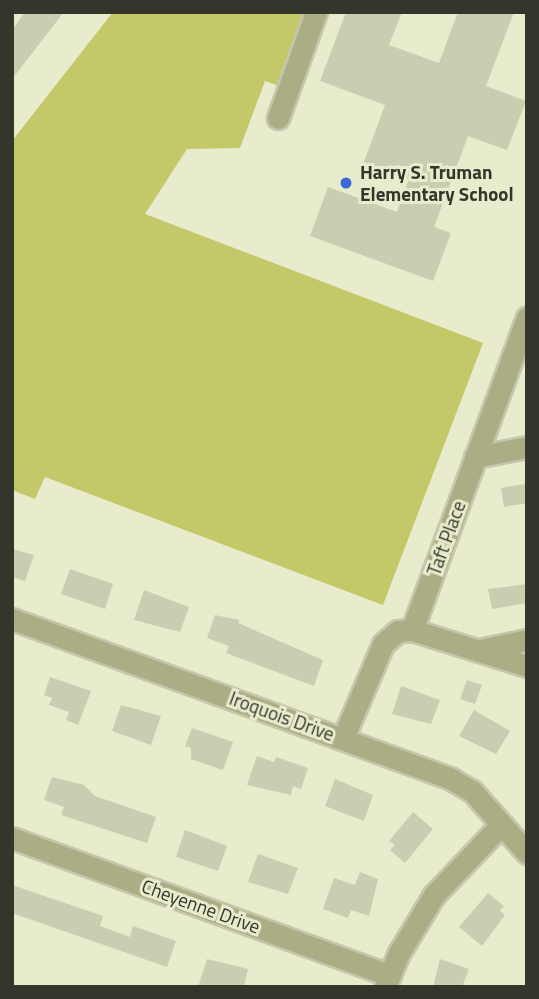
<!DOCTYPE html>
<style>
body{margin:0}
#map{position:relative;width:539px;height:999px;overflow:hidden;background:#e9ebcd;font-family:"Titillium Web",sans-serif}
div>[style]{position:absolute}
.green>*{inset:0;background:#c3c869}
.building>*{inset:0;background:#cacdaf}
.roads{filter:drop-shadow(2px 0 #c5c7ad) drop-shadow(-2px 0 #c5c7ad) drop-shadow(0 2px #c5c7ad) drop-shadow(0 -2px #c5c7ad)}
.minor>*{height:21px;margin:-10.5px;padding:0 10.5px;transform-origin:10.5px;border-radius:10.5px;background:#abae84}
.dots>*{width:19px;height:19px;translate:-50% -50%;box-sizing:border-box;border:4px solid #e9ebcd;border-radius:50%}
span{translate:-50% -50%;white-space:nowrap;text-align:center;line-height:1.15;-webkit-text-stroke:6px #e9ebcd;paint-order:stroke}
.poi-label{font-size:19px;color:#35362b;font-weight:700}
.left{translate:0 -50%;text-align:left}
.street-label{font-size:19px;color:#35362b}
.frame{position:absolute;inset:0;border:14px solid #35362b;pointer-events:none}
</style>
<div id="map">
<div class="green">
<i style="clip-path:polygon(113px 12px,316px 12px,288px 89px,265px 81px,240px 148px,187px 149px,145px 214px,483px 343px,383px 605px,45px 477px,35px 499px,12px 490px,12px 141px)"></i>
</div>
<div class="building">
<i style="clip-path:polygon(25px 12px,64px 12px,12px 79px,12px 30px)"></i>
<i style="clip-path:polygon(346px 12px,402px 12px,389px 45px,439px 63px,458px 12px,514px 12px,486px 86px,526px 101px,507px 150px,468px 136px,434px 227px,451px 233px,433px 281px,310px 236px,328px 187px,397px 212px,409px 179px,364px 162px,385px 105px,320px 81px)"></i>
<i style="clip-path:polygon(525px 484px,527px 503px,504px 507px,501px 488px)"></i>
<i style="clip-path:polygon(12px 549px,34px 555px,25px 581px,12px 577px)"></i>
<i style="clip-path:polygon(70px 569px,113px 584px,105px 609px,61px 594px)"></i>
<i style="clip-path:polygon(527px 584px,527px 603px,492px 609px,488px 589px)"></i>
<i style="clip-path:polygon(144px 590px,189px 607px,180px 632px,134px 620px)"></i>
<i style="clip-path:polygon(215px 615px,239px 620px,238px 623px,323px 660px,314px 686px,226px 653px,229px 646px,207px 638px)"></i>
<i style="clip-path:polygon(50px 677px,91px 691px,78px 725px,66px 720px,69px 712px,49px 705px,52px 698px,44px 695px)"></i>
<i style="clip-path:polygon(467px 680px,482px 685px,475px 704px,460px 699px)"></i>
<i style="clip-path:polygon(401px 686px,440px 700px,431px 724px,392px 714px)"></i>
<i style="clip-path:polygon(121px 705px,161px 716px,151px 745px,112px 731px)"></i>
<i style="clip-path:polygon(474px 710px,510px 731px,496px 754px,459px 736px)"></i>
<i style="clip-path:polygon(192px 728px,233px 742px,223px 770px,191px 759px,191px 748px,185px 746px)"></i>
<i style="clip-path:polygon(257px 756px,274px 762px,276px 757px,308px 768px,301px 789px,293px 786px,291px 795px,247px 785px)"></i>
<i style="clip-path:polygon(52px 777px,84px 785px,95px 796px,156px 817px,147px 843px,61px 815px,64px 807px,44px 800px)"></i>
<i style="clip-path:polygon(335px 779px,373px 795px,364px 821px,325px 806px)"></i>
<i style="clip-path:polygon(413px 812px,433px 829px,405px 863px,390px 850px,395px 845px,389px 841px)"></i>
<i style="clip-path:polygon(185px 830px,227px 846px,218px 871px,176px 857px)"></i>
<i style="clip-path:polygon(258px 854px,298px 868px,288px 894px,248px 882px)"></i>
<i style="clip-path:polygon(360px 872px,378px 879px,369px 916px,351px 910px,348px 918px,323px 909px,334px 878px,355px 885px)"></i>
<i style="clip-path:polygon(12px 885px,103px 916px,100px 926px,130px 937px,133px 926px,176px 941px,167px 967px,12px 913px)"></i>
<i style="clip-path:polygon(488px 893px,504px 906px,500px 911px,505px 915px,482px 946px,459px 927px)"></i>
<i style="clip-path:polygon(207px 959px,248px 969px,244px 987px,198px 987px)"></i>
<i style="clip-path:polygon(440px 959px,469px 969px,462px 987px,433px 987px)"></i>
</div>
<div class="roads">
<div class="minor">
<i style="left:278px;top:118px;width:113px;rotate:-70.3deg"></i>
<i style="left:475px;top:457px;width:53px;rotate:-10.9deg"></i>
<i style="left:12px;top:619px;width:467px;rotate:20deg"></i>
<i style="left:451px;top:779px;width:24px;rotate:30deg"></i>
<i style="left:472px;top:791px;width:83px;rotate:48.4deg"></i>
<i style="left:412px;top:630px;width:121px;rotate:17.4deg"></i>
<i style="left:484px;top:649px;width:44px;rotate:-11.8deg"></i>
<i style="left:343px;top:738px;width:102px;rotate:-66.9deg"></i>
<i style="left:383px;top:644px;width:20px;rotate:-41deg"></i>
<i style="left:398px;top:631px;width:14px;rotate:-4deg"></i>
<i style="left:412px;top:630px;width:333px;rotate:-69.8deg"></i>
<i style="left:12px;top:838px;width:401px;rotate:20deg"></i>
<i style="left:385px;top:987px;width:37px;rotate:-68deg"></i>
<i style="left:399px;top:953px;width:68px;rotate:-58.9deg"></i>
<i style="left:434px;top:895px;width:95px;rotate:-46.3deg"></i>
</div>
</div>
<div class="dots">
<i style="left:346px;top:183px;background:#3d6adb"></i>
</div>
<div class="poi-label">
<span class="left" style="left:360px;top:183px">Harry S. Truman<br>Elementary School</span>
</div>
<div class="street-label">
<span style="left:446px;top:538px;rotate:-70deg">Taft Place</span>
<span style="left:282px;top:716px;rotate:20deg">Iroquois Drive</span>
<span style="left:201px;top:906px;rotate:20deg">Cheyenne Drive</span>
</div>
<div class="frame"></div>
</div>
